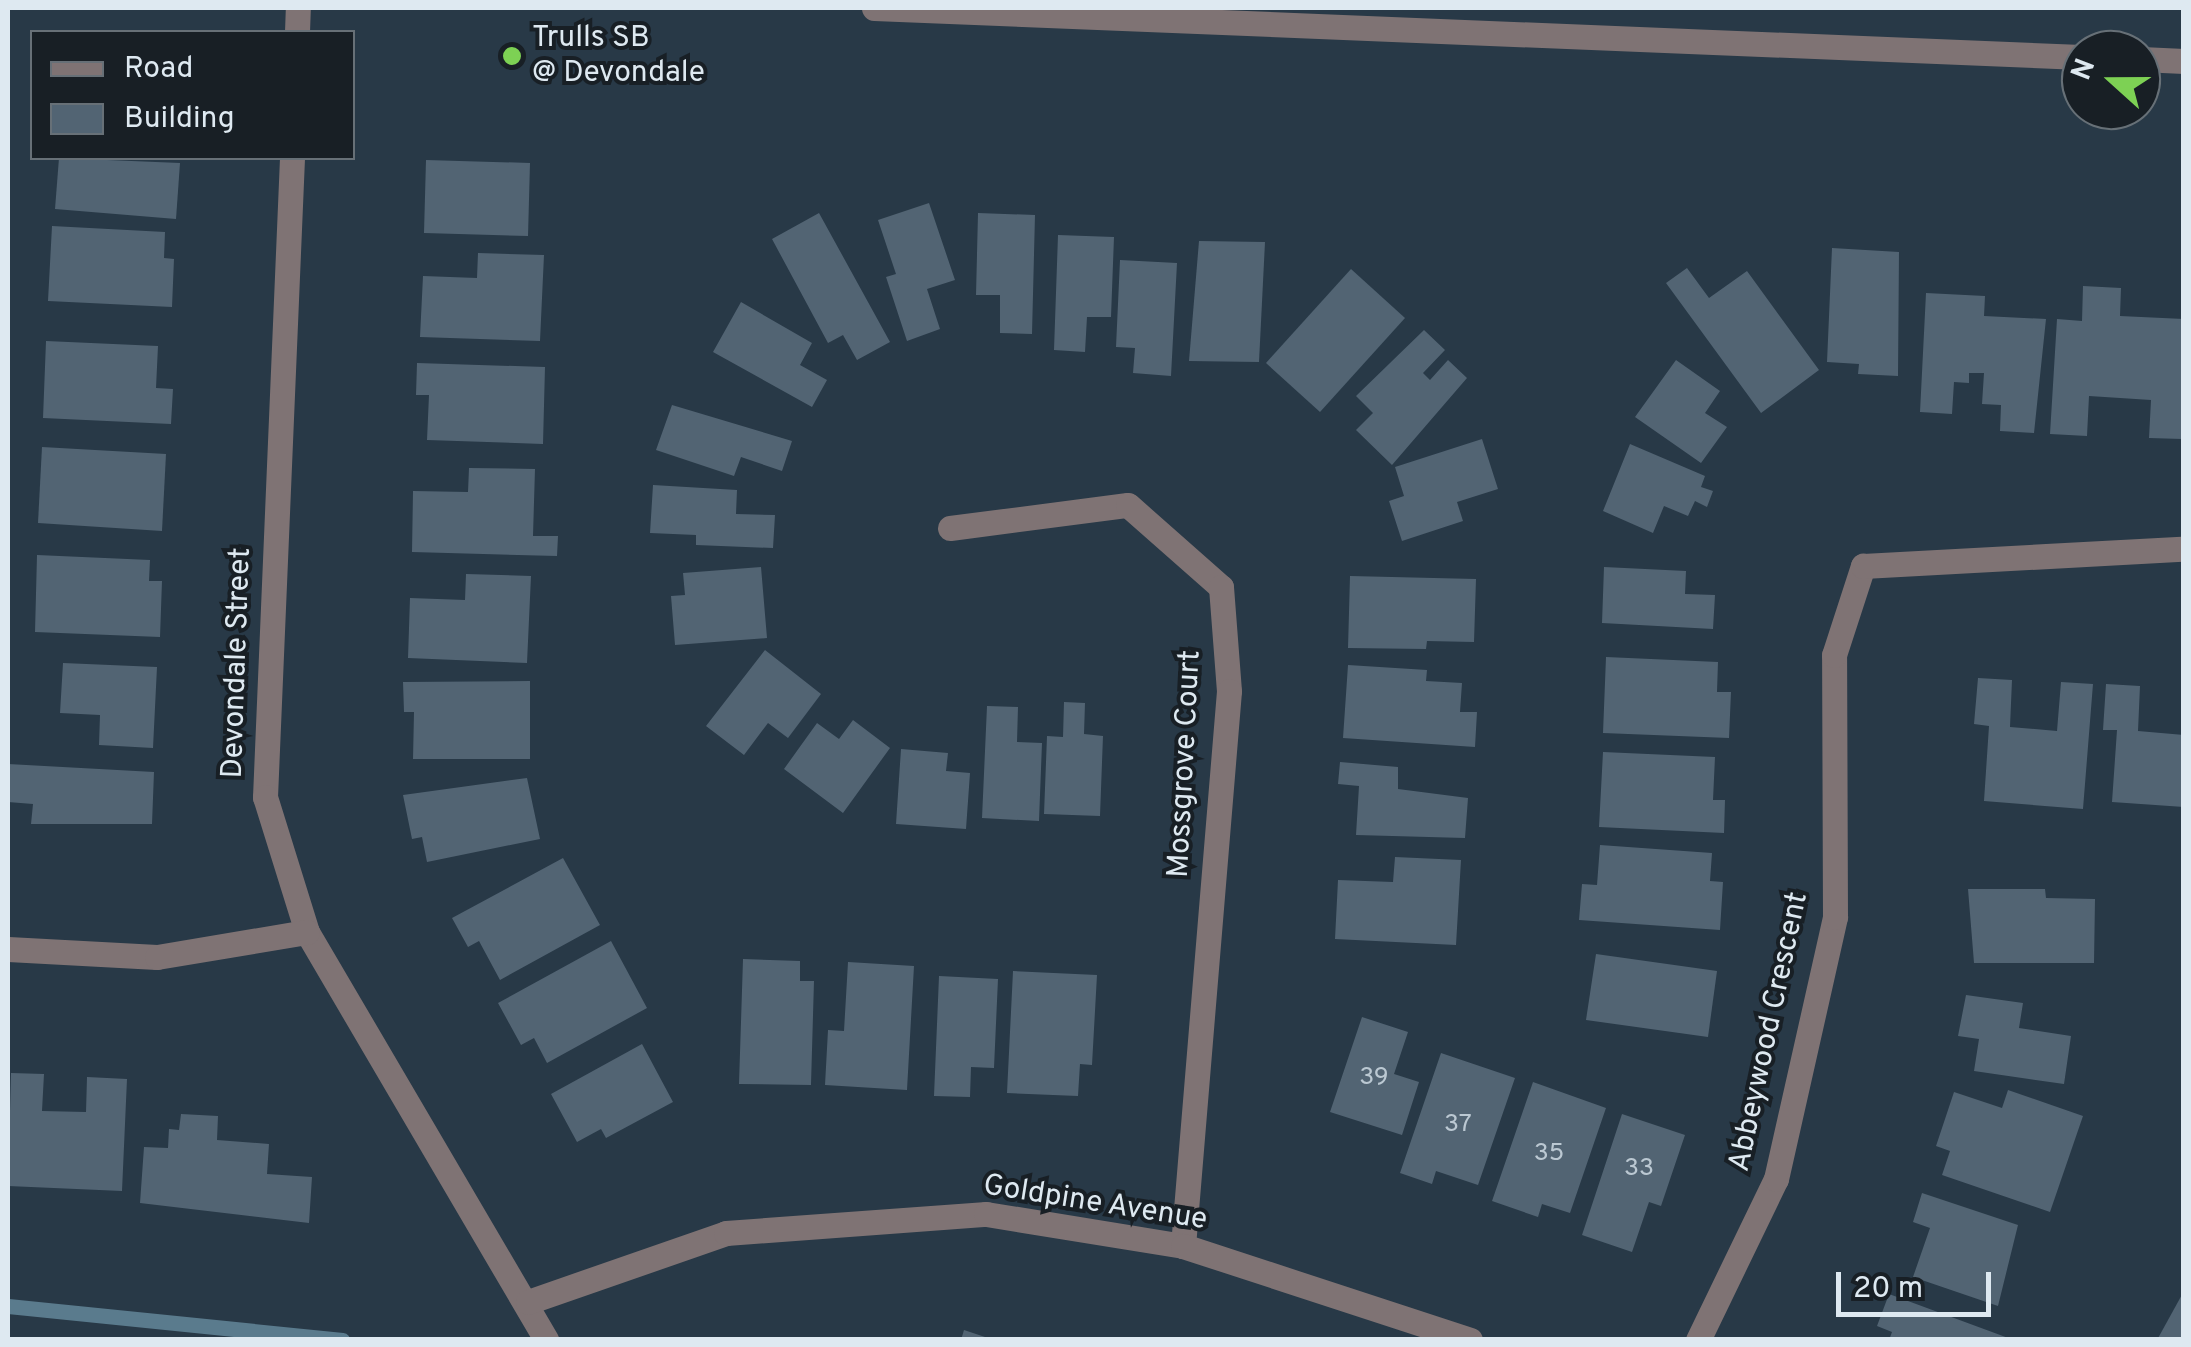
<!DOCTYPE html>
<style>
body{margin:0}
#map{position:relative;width:2191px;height:1347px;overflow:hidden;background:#283947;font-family:Overpass,sans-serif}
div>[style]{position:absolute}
.stream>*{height:15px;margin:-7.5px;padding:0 7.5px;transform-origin:7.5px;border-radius:7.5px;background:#5a7b8d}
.building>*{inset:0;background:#526473}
.minor>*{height:25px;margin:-12.5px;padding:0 12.5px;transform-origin:12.5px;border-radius:12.5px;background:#7f7374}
.dots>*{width:28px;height:28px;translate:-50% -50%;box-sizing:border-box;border:5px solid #181f25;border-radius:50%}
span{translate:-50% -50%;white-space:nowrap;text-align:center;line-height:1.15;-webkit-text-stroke:8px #181f25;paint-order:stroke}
.number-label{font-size:25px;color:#bbc8d2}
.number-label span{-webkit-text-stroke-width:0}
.poi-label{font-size:30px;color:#dee9f1}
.left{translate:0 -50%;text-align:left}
.street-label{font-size:30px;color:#dee9f1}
.frame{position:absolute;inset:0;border:10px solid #dee9f1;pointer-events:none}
.legend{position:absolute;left:30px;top:30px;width:325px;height:130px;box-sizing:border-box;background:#181f25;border:2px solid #677077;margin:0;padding:12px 18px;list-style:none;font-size:30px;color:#dee9f1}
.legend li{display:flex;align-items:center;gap:20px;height:50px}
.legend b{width:50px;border:2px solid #677077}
.north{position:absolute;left:2061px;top:30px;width:100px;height:100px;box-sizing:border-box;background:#181f25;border:2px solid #677077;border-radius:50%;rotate:291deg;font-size:28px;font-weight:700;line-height:40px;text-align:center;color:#dee9f1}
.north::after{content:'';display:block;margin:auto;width:35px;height:45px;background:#7dd154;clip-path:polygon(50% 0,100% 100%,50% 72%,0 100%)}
.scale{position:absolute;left:1836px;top:1272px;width:155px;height:45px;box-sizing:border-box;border:5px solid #dee9f1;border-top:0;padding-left:12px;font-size:30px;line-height:35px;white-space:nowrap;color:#dee9f1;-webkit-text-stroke:8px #181f25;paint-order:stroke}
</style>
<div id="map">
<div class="stream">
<i style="left:8px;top:1306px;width:336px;rotate:5.8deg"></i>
</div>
<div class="building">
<i style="clip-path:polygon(59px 158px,180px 163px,176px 219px,55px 209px)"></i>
<i style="clip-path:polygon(426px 160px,530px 163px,528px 236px,424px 233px)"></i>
<i style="clip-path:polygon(929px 203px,955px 280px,927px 289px,940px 329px,907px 341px,886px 277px,896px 274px,878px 220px)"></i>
<i style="clip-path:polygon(819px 213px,890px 342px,857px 360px,843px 335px,828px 343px,772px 239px)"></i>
<i style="clip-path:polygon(978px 213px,1035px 215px,1032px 334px,1000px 333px,1000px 295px,976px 295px)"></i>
<i style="clip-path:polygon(52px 226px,165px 232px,164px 258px,174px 259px,172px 307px,48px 301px)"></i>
<i style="clip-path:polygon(1058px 235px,1114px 237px,1111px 317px,1087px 317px,1085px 352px,1054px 350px)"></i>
<i style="clip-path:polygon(1199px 241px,1265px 242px,1259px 362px,1189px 361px)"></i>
<i style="clip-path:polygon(1832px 248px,1899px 252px,1898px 376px,1858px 374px,1859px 364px,1827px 362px)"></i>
<i style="clip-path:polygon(478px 253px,544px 255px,540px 341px,420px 337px,423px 276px,477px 278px)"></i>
<i style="clip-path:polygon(1120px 260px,1177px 263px,1171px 376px,1133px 373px,1135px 348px,1116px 347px)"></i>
<i style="clip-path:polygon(1687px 268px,1709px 298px,1747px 271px,1819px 370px,1761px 413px,1666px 283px)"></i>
<i style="clip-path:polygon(1351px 269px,1405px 318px,1320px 412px,1266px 363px)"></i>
<i style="clip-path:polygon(2083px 286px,2121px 288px,2120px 316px,2184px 319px,2182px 439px,2149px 438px,2151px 400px,2089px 396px,2087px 436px,2050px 434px,2057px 319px,2082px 321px)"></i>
<i style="clip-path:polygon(1926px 293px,1985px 296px,1984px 316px,2046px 319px,2034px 433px,2000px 431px,2001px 405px,1982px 404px,1984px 373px,1969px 373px,1969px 383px,1954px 382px,1952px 414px,1920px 412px)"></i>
<i style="clip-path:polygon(741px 302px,812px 343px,800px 365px,827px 380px,812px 407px,713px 352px)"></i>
<i style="clip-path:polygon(1424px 330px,1445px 350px,1423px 373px,1430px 380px,1448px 360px,1467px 378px,1392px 465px,1356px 430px,1373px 413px,1356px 396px)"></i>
<i style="clip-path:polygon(46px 341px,158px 346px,156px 388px,173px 389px,171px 424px,43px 418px)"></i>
<i style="clip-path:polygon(1676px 360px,1720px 391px,1705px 413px,1727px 427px,1701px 463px,1635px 417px)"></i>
<i style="clip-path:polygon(417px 363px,545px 367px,543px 444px,427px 440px,429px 395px,416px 395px)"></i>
<i style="clip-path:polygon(672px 405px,792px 441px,782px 471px,741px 457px,734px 476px,656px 450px)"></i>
<i style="clip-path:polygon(1482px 439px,1498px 489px,1457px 502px,1463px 521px,1402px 541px,1389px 501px,1404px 496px,1395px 467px)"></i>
<i style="clip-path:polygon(1630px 444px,1705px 476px,1701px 487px,1713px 491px,1707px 507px,1695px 501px,1688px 516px,1664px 506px,1653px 533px,1603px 511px)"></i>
<i style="clip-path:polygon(42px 447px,166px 454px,162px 531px,38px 523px)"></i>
<i style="clip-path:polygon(469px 468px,535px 469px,533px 536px,558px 536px,557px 556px,412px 552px,413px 491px,468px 492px)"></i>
<i style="clip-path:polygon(653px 485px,737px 490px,736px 514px,775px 515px,773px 548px,696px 545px,696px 535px,650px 533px)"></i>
<i style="clip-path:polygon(37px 555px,150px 560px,149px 581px,162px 581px,160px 637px,35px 632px)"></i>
<i style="clip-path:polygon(761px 567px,767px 638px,675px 645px,671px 596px,685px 595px,683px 573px)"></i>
<i style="clip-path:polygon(1604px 567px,1686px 571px,1685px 594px,1715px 595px,1713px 629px,1602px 623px)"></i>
<i style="clip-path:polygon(466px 574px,531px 576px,527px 663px,408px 658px,410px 598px,465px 600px)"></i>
<i style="clip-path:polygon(1350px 576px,1476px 579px,1474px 642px,1427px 641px,1426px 649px,1348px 648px)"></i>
<i style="clip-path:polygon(765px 650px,821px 694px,788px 738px,768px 723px,744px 755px,706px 726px)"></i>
<i style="clip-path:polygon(1606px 657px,1718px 662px,1717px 692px,1731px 692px,1729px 738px,1603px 733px)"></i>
<i style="clip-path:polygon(63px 663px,157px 667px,153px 748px,99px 745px,100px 715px,60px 713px)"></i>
<i style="clip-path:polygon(1348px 665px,1427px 670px,1426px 681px,1462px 683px,1460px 712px,1477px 712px,1475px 747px,1343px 738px)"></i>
<i style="clip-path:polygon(1978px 678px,2012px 680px,2010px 727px,2057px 731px,2061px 682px,2093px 684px,2083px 809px,1984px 801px,1989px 726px,1974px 724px)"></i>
<i style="clip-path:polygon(530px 681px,530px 759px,413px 759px,414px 712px,404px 712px,403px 682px)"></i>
<i style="clip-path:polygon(2106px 684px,2140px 686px,2138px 731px,2184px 735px,2184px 807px,2112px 802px,2117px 730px,2103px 730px)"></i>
<i style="clip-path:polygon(1064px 702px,1085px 703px,1084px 734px,1103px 736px,1100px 816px,1044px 814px,1047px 736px,1063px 737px)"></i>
<i style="clip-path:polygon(987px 706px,1018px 707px,1017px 742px,1042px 743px,1039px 821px,982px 818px)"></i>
<i style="clip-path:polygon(853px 720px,890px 748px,843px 813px,784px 769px,817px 723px,839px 739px)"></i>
<i style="clip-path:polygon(901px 749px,948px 753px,946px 771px,970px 773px,966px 829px,896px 824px)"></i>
<i style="clip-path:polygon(1603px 752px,1715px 757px,1713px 800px,1725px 800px,1724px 833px,1599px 827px)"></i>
<i style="clip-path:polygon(1340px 762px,1398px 767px,1398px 789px,1468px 798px,1465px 838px,1356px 835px,1359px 786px,1338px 784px)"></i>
<i style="clip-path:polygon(8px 764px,154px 772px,152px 824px,31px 824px,33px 804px,8px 802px)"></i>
<i style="clip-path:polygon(527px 778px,540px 839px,427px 862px,422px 837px,412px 839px,403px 795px)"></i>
<i style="clip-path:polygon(1600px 845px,1712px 853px,1710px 881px,1723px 882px,1720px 930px,1579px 920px,1582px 884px,1597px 885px)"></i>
<i style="clip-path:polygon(1395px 857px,1461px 860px,1456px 945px,1335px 939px,1338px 880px,1393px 882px)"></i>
<i style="clip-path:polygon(563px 858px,600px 925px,500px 980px,479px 941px,468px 947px,452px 918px)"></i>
<i style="clip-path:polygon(1968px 889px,2045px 889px,2046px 898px,2095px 899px,2094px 963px,1974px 963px)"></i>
<i style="clip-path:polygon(611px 941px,647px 1008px,547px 1063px,534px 1038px,521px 1045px,498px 1003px)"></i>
<i style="clip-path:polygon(1596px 954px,1717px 971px,1708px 1037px,1586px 1020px)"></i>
<i style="clip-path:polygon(743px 959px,800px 961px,800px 981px,814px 981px,811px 1085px,739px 1084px)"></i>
<i style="clip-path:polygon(848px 962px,914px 966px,907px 1090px,825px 1085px,828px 1030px,844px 1031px)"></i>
<i style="clip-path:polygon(1013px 971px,1097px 975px,1092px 1065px,1080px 1064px,1078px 1096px,1007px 1093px)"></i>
<i style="clip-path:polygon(939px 976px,998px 979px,994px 1068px,971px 1067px,970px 1097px,934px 1096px)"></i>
<i style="clip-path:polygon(1966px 995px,2023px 1003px,2019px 1028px,2071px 1036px,2064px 1084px,1974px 1071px,1979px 1039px,1958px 1036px)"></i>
<i style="clip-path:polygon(1362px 1017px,1408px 1032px,1394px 1074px,1419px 1082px,1402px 1135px,1330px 1112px)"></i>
<i style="clip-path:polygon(642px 1044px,673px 1102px,606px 1138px,601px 1129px,577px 1142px,551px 1094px)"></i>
<i style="clip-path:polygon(1441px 1053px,1515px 1078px,1478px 1185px,1436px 1171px,1432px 1184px,1400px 1173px)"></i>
<i style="clip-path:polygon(11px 1073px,44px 1074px,42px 1111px,86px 1112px,87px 1077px,127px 1079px,122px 1191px,8px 1186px)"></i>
<i style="clip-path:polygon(1533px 1082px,1606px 1108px,1570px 1213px,1542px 1204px,1538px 1217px,1492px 1201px)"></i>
<i style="clip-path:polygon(2008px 1090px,2083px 1116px,2050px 1212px,1942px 1175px,1950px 1151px,1936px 1146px,1954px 1092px,2002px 1108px)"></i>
<i style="clip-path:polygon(181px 1114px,218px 1116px,217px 1140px,269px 1144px,267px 1174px,312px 1177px,309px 1223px,140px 1203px,144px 1147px,168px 1148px,169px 1129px,179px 1130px)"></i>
<i style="clip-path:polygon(1622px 1114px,1685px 1135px,1661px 1206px,1649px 1202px,1632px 1252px,1582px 1235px)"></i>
<i style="clip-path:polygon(1922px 1193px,2018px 1225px,1998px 1306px,1913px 1277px,1930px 1228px,1913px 1222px)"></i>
<i style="clip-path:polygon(2184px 1291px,2184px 1340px,2157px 1340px)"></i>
<i style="clip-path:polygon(1889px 1294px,2011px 1339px,2011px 1340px,1889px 1340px,1892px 1332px,1877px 1326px)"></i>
<i style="clip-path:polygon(964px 1330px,991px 1339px,991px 1340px,961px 1340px)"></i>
</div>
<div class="minor">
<i style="left:874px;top:8px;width:1208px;rotate:2.32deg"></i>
<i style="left:297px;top:32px;width:24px;rotate:-88deg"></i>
<i style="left:2141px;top:59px;width:43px;rotate:2.7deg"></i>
<i style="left:292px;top:158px;width:640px;rotate:92.42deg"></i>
<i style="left:265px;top:797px;width:141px;rotate:72.7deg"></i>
<i style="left:307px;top:932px;width:473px;rotate:59.6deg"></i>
<i style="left:950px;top:528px;width:179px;rotate:-7.4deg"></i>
<i style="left:1128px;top:505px;width:124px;rotate:41.4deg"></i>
<i style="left:1221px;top:587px;width:104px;rotate:85.6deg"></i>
<i style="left:1229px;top:691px;width:557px;rotate:94.74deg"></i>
<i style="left:8px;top:949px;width:149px;rotate:3.1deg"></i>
<i style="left:157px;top:957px;width:152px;rotate:-9.5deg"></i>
<i style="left:528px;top:1302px;width:210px;rotate:-19.2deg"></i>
<i style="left:726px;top:1233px;width:261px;rotate:-4.2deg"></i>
<i style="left:986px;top:1214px;width:200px;rotate:9.2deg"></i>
<i style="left:1183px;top:1246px;width:302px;rotate:18.1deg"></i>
<i style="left:1698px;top:1340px;width:179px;rotate:-64.2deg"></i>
<i style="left:1776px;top:1179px;width:269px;rotate:-77.3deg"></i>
<i style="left:1835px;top:917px;width:262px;rotate:-90.2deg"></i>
<i style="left:1834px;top:655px;width:94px;rotate:-72deg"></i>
<i style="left:1863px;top:566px;width:319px;rotate:-3.1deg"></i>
</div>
<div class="dots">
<i style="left:512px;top:56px;background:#7dd154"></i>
</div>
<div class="number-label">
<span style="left:1374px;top:1078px">39</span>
<span style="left:1458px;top:1125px">37</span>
<span style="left:1549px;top:1154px">35</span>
<span style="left:1639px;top:1169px">33</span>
</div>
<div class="poi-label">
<span class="left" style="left:532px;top:56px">Trulls SB<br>@ Devondale</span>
</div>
<div class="street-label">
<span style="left:238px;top:663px;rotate:-88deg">Devondale Street</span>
<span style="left:1186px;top:764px;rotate:-87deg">Mossgrove Court</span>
<span style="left:1770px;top:1032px;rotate:-78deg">Abbeywood Crescent</span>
<span style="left:1095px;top:1204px;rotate:9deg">Goldpine Avenue</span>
</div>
<div class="frame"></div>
<ul class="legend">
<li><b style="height:12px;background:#7f7374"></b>Road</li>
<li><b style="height:28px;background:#526473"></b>Building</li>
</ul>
<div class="north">N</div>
<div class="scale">20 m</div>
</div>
